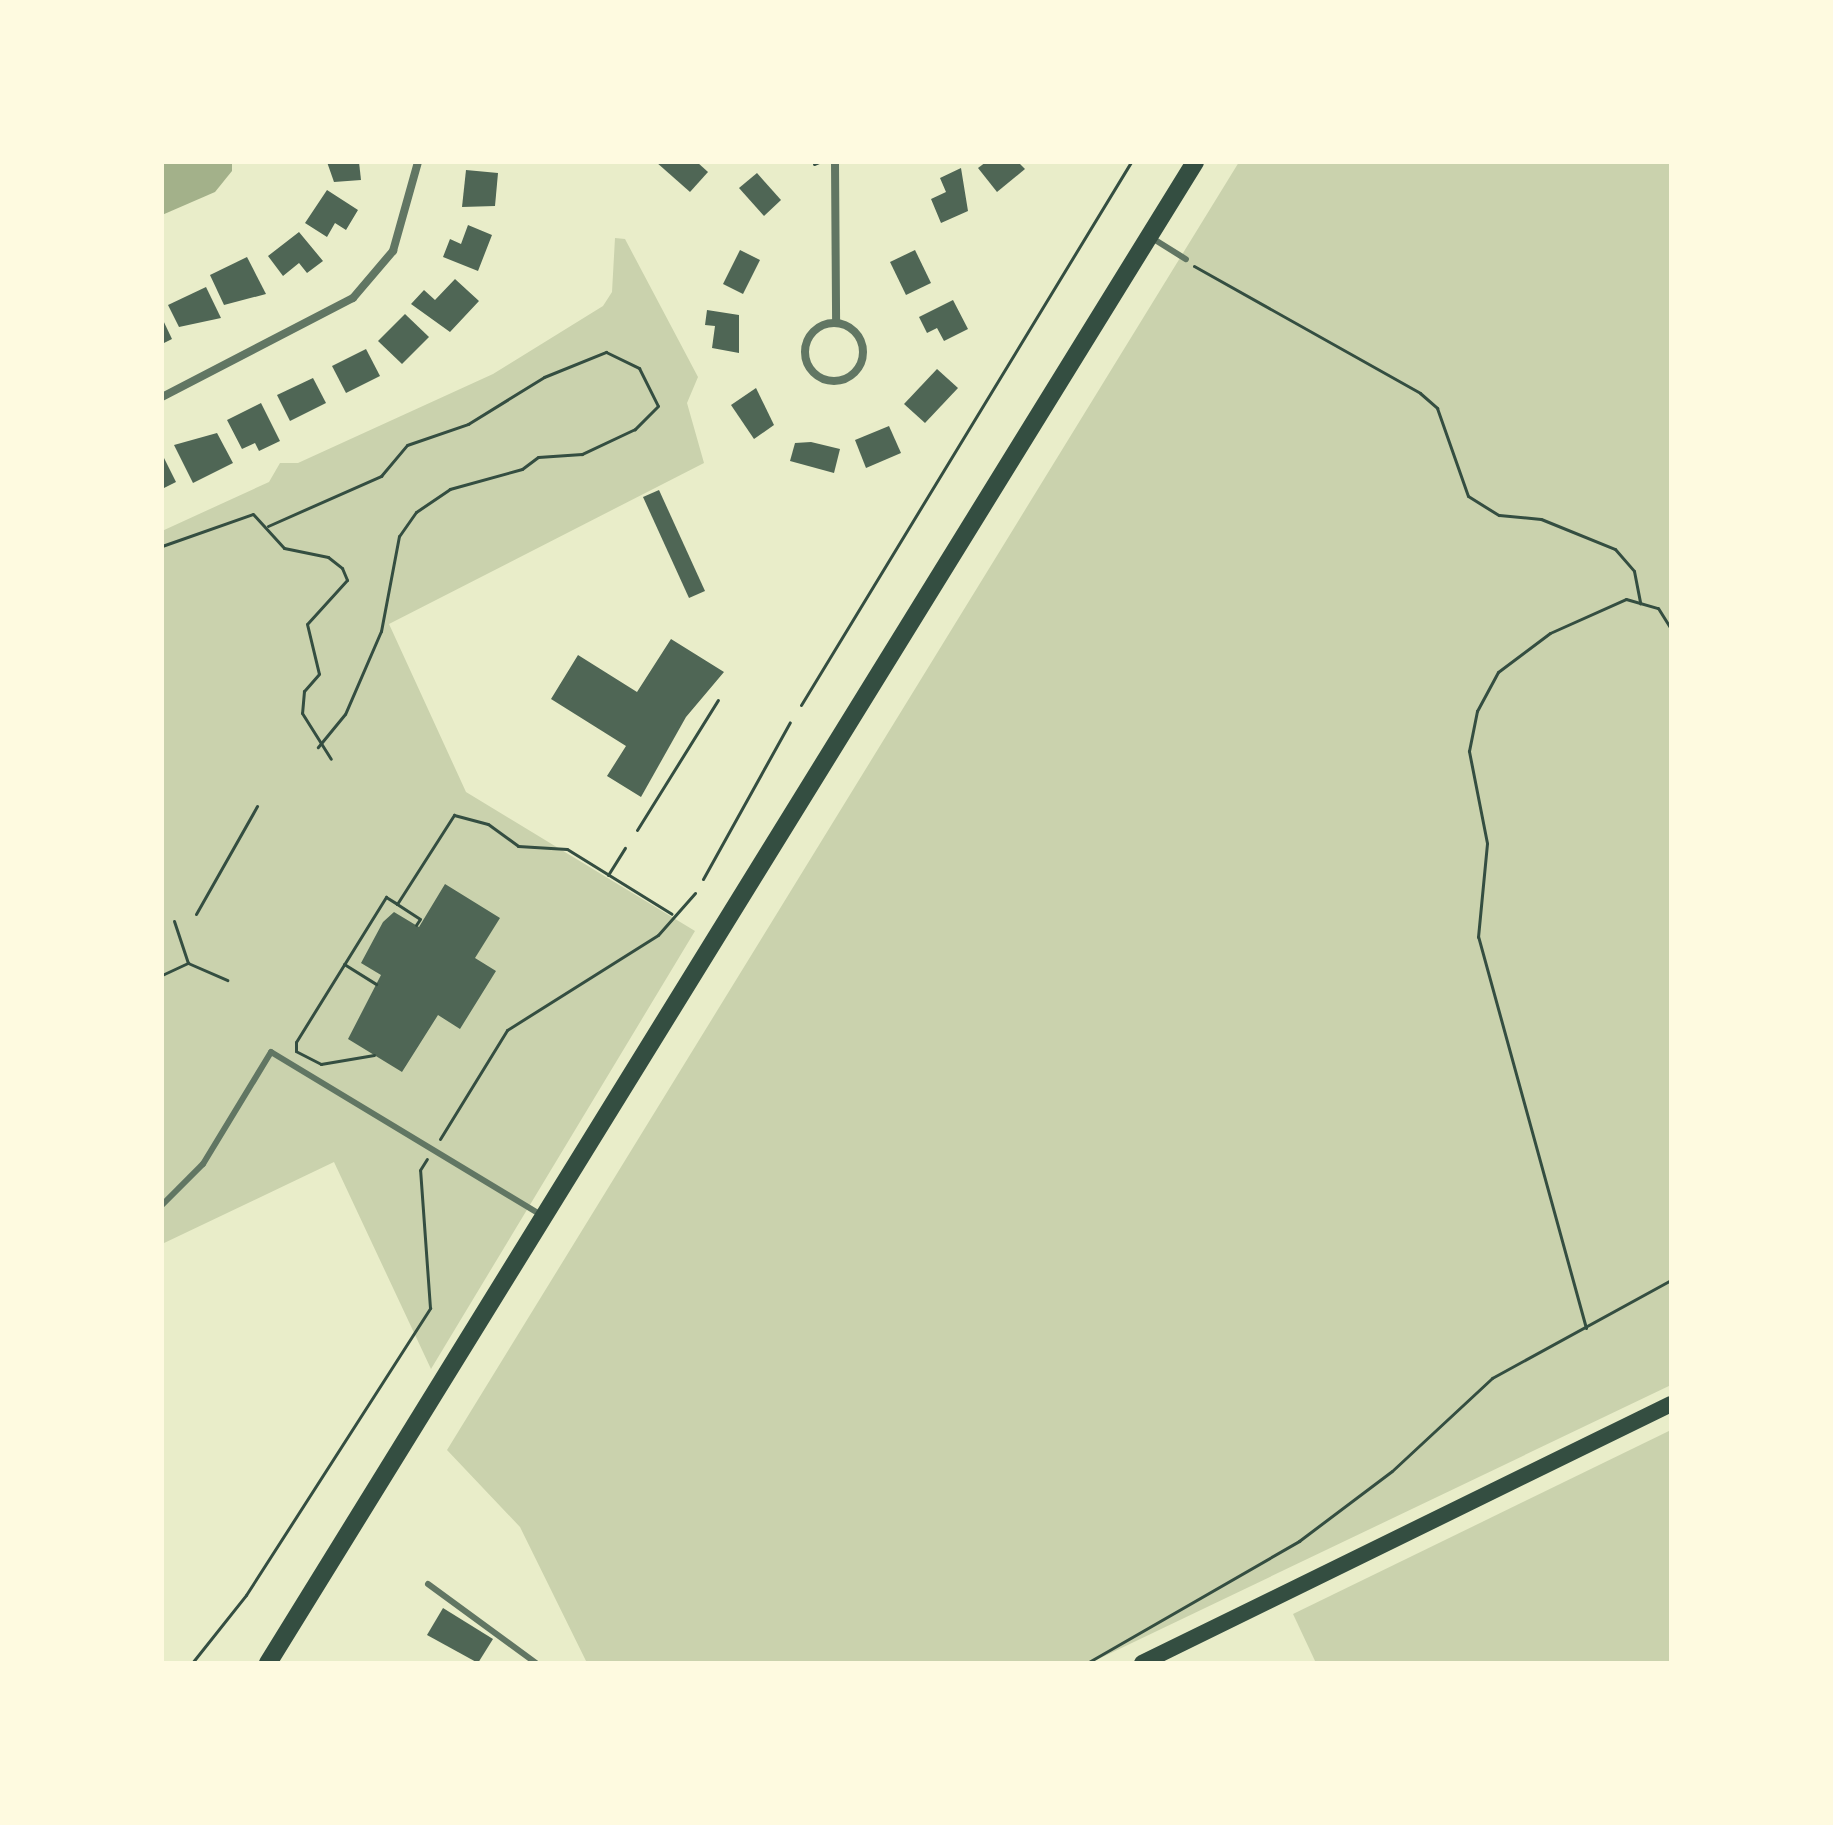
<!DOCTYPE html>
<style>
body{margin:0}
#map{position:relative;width:1833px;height:1825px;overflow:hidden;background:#e9edc9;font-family:"PT Sans",sans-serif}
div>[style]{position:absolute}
.green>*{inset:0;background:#cad2ad}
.water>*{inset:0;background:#a3b18a}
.building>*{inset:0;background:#4f6655}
.path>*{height:3px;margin:-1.5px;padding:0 1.5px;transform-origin:1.5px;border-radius:1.5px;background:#344e41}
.service>*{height:6px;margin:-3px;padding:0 3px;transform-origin:3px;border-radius:3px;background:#617663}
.minor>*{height:8px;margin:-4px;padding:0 4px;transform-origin:4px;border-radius:4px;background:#617663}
.minor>.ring{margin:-4px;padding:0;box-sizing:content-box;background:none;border:8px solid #617663;border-radius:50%}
.secondary>*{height:16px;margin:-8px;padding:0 8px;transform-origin:8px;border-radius:8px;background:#344e41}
.trunk>*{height:18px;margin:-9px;padding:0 9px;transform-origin:9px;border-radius:9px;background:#344e41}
span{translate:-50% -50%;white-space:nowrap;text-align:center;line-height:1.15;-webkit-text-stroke:6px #fefae0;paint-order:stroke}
.frame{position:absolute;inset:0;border:164px solid #fefae0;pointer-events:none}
</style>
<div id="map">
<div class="green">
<i style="clip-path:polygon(1239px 162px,1671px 162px,1671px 1385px,1090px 1663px,587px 1663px,520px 1527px,447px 1450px)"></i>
<i style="clip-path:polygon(615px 238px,625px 239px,698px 377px,687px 403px,704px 463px,389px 624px,466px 792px,695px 931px,431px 1369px,334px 1162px,162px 1244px,162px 531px,269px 482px,280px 463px,298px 463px,493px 374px,603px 306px,612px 292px)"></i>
<i style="clip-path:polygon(1671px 1430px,1671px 1663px,1316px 1663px,1293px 1614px)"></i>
</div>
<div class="water">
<i style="clip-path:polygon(162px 162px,232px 162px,232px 171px,215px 192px,162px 215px)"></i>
</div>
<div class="building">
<i style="clip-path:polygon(327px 162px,359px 162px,361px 180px,334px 182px)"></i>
<i style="clip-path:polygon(656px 162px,697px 162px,708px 172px,690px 192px)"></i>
<i style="clip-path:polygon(986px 162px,1018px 162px,1025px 169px,997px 192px,978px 168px)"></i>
<i style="clip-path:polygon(961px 168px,968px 211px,941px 223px,931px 199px,946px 192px,940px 178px)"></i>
<i style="clip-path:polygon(466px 170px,498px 173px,495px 206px,462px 207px)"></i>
<i style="clip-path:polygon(757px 173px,781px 200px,764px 216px,739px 188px)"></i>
<i style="clip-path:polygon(327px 190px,358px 210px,346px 230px,335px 223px,327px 237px,305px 223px)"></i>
<i style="clip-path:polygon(468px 225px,492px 235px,478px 271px,443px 257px,450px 239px,461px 244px)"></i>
<i style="clip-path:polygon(299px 232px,323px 261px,307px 273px,299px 263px,283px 276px,268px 256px)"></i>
<i style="clip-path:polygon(740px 250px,760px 260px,743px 294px,723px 284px)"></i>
<i style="clip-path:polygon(915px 250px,931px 283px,906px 295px,890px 262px)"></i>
<i style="clip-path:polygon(247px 257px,266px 294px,224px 305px,210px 275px)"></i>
<i style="clip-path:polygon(455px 279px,479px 301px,450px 332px,411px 304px,424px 290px,435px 300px)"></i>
<i style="clip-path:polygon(206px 287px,221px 318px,179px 327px,168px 305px)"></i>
<i style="clip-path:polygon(953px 300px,968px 329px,944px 341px,937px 328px,927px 333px,919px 317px)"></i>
<i style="clip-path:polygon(707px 310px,739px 315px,739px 353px,712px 348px,715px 326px,705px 325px)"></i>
<i style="clip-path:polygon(405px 314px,429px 337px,402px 364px,378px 341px)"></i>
<i style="clip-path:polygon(162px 318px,172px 339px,162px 344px)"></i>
<i style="clip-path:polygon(366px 349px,380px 376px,346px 393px,332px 366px)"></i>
<i style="clip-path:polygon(937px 369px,958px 388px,925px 423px,904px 404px)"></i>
<i style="clip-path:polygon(313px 378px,326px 403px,290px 421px,277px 395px)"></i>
<i style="clip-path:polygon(756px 388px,774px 425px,754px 439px,731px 405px)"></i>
<i style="clip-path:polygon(261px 403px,280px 441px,259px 451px,255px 443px,242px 449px,227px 420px)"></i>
<i style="clip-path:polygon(889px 426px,901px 453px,866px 468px,855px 440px)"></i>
<i style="clip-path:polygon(217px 433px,233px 463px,193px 483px,174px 445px)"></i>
<i style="clip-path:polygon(811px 442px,840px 449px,834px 473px,790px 461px,795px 443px)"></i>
<i style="clip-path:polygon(162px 454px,176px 482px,162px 489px)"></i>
<i style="clip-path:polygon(659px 490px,705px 591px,689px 598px,643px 497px)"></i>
<i style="clip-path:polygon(671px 639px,724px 672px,686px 717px,641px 797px,607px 776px,626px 746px,551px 699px,578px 655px,637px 692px)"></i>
<i style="clip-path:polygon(445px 884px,500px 918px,475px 958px,496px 971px,460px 1029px,438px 1015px,402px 1072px,348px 1039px,381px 975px,361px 963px,383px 922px,394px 912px,419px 927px)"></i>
<i style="clip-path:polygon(443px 1608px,493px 1639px,478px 1663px,427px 1635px)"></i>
</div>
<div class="path">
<i style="left:814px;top:164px;width:5px;rotate:-22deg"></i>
<i style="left:1194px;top:266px;width:259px;rotate:29.3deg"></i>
<i style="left:1420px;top:393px;width:23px;rotate:41deg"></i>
<i style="left:1437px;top:408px;width:93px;rotate:70.6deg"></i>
<i style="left:1468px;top:496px;width:36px;rotate:32deg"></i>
<i style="left:1499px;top:515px;width:42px;rotate:5.4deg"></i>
<i style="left:1541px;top:519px;width:80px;rotate:22.1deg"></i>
<i style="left:1615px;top:549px;width:29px;rotate:49deg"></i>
<i style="left:1634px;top:571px;width:33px;rotate:79deg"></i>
<i style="left:268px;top:526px;width:124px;rotate:-23.9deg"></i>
<i style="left:381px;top:476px;width:40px;rotate:-50deg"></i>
<i style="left:407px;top:445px;width:65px;rotate:-19deg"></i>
<i style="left:468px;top:424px;width:89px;rotate:-31.7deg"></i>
<i style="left:544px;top:377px;width:67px;rotate:-22deg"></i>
<i style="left:606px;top:352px;width:37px;rotate:26deg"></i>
<i style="left:639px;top:368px;width:42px;rotate:63.4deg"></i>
<i style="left:658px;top:406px;width:33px;rotate:135deg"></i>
<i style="left:635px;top:429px;width:59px;rotate:154.7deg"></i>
<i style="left:582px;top:454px;width:44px;rotate:176.1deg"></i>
<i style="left:538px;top:457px;width:20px;rotate:143deg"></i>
<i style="left:522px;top:469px;width:75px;rotate:164.5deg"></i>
<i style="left:450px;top:489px;width:41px;rotate:145.9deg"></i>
<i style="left:416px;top:512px;width:29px;rotate:125deg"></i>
<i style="left:399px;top:536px;width:97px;rotate:100.7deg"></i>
<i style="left:381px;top:631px;width:90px;rotate:113.4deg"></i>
<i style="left:345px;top:714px;width:43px;rotate:129.3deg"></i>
<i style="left:162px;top:546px;width:96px;rotate:-19.4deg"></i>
<i style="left:253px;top:514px;width:46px;rotate:47.6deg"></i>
<i style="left:284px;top:548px;width:45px;rotate:11.6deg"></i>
<i style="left:328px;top:557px;width:18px;rotate:38deg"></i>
<i style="left:342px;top:568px;width:13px;rotate:67deg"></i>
<i style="left:347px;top:580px;width:59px;rotate:132.3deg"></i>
<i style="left:307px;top:624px;width:51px;rotate:76.5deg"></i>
<i style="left:319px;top:674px;width:23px;rotate:131deg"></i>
<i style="left:304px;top:691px;width:22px;rotate:95deg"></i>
<i style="left:302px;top:713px;width:54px;rotate:57.8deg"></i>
<i style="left:801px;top:705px;width:635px;rotate:-58.71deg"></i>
<i style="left:637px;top:830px;width:153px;rotate:-58.1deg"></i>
<i style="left:608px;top:875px;width:32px;rotate:-58deg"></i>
<i style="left:703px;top:879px;width:179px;rotate:-61deg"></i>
<i style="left:397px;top:904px;width:27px;rotate:33deg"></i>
<i style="left:420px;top:919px;width:7px;rotate:124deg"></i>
<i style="left:196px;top:914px;width:124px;rotate:-60.5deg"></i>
<i style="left:174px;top:921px;width:44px;rotate:71.6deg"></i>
<i style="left:344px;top:964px;width:38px;rotate:32deg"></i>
<i style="left:162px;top:975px;width:29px;rotate:-25deg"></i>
<i style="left:188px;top:963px;width:43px;rotate:23.6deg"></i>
<i style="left:374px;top:1055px;width:54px;rotate:170.4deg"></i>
<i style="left:321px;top:1064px;width:28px;rotate:-153deg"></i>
<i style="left:296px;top:1051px;width:9px;rotate:-90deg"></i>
<i style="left:296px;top:1042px;width:171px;rotate:-58.2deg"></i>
<i style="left:386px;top:897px;width:13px;rotate:32deg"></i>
<i style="left:397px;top:904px;width:106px;rotate:-57.4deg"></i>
<i style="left:454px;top:815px;width:35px;rotate:15deg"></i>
<i style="left:488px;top:824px;width:37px;rotate:36deg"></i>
<i style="left:518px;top:846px;width:49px;rotate:3.5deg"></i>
<i style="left:567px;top:849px;width:123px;rotate:31.8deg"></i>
<i style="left:440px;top:1139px;width:128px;rotate:-58.4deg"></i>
<i style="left:507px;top:1030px;width:178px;rotate:-32.2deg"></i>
<i style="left:658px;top:935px;width:56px;rotate:-48.6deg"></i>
<i style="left:1586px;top:1328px;width:406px;rotate:-105.4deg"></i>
<i style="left:1478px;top:937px;width:94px;rotate:-84.5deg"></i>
<i style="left:1487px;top:843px;width:94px;rotate:-101.1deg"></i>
<i style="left:1469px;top:751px;width:41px;rotate:-78.7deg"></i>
<i style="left:1477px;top:711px;width:44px;rotate:-61.7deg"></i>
<i style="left:1498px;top:672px;width:65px;rotate:-36.9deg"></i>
<i style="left:1550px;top:633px;width:83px;rotate:-24.1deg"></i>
<i style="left:1626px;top:599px;width:33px;rotate:16deg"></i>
<i style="left:1658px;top:608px;width:25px;rotate:58deg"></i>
<i style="left:192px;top:1663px;width:87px;rotate:-51.5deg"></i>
<i style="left:246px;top:1595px;width:341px;rotate:-57.3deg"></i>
<i style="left:430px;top:1308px;width:138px;rotate:-94.1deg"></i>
<i style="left:420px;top:1170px;width:13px;rotate:-58deg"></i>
<i style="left:1087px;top:1663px;width:245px;rotate:-29.9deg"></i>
<i style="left:1299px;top:1541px;width:116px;rotate:-37deg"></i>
<i style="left:1392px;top:1471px;width:137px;rotate:-42.9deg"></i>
<i style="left:1492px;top:1378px;width:204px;rotate:-28.7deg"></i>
</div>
<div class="service">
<i style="left:1152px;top:238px;width:40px;rotate:32deg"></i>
<i style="left:162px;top:1205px;width:58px;rotate:-45deg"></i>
<i style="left:203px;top:1164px;width:131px;rotate:-58.7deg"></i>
<i style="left:271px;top:1052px;width:318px;rotate:31.1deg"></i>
<i style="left:428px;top:1584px;width:134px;rotate:36.2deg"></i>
</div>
<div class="minor">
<i style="left:835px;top:162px;width:161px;rotate:89.6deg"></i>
<i class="ring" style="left:805px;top:323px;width:50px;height:50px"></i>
<i style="left:162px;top:397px;width:215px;rotate:-27.4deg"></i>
<i style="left:353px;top:298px;width:62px;rotate:-49.6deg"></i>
<i style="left:393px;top:251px;width:92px;rotate:-74.3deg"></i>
</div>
<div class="secondary">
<i style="left:1142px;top:1663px;width:589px;rotate:-26.09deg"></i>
</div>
<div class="trunk">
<i style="left:268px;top:1663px;width:1764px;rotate:-58.3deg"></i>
</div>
<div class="frame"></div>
</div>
